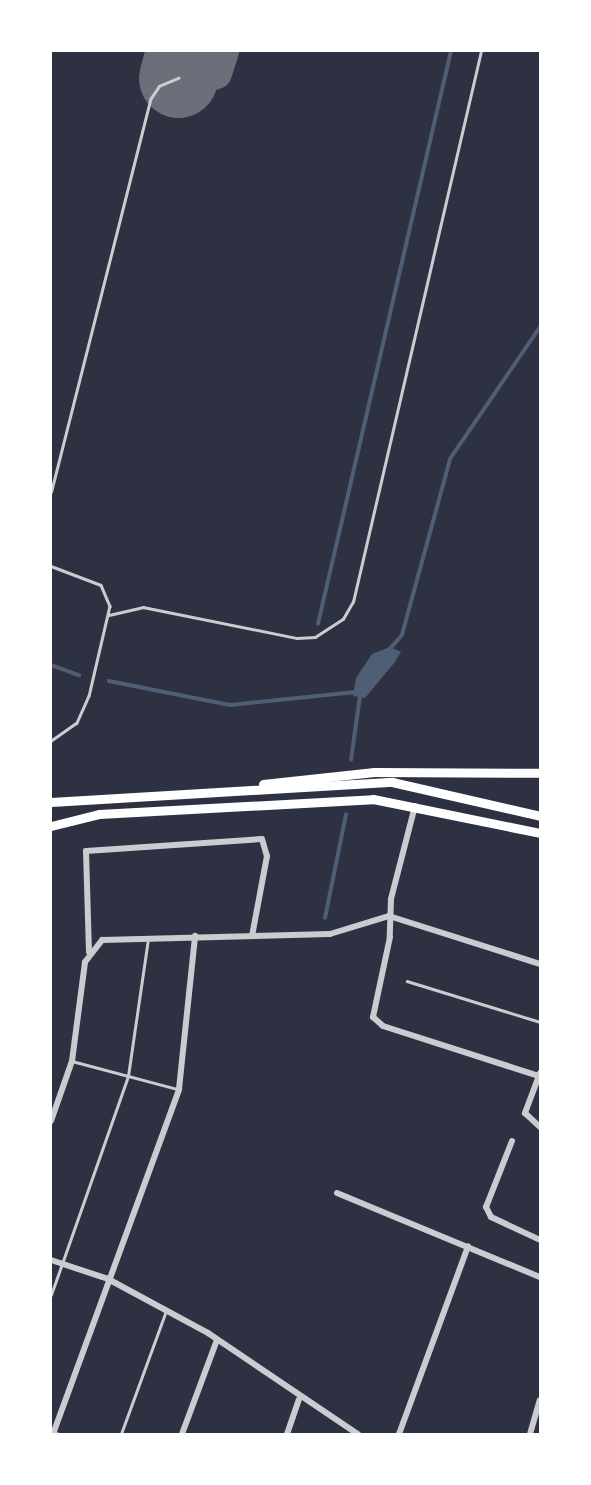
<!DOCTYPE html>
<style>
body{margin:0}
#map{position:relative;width:591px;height:1485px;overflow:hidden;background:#2d3142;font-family:"Fira Sans Condensed",sans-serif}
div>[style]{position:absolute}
.water>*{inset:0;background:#4f5d75}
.stream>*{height:3.5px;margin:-1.75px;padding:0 1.75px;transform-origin:1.75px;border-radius:1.75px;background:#4f5d75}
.taxiway>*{height:32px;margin:-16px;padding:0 16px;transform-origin:16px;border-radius:16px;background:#6c6f7a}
.runway>*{height:79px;margin:-39.5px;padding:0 39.5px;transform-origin:39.5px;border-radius:39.5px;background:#6c6f7a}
.service>*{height:2.5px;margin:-1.25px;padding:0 1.25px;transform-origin:1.25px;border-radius:1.25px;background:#caccd0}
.minor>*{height:6px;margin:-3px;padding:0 3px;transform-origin:3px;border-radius:3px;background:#caccd0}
.secondary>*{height:9px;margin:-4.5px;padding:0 4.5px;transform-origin:4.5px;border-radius:4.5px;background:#fff}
span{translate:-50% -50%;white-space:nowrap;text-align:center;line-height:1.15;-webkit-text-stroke:6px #fff;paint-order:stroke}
.frame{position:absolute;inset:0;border:52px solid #fff;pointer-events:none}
</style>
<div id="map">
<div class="water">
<i style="clip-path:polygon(390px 647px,401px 652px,395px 662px,365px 698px,353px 696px,356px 678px,372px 654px)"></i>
</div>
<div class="stream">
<i style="left:318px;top:624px;width:588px;rotate:-76.93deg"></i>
<i style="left:389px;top:650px;width:20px;rotate:-49deg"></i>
<i style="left:402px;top:635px;width:182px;rotate:-74.7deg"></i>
<i style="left:450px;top:459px;width:160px;rotate:-55.7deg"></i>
<i style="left:51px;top:665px;width:30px;rotate:20deg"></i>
<i style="left:109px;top:681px;width:123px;rotate:11.2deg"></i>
<i style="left:230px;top:705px;width:126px;rotate:-5.9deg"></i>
<i style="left:351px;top:760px;width:65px;rotate:-82deg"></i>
<i style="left:325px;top:918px;width:105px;rotate:-78.5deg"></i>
</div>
<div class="taxiway">
<i style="left:161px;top:51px;width:32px;rotate:58deg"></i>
<i style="left:178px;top:78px;width:12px;rotate:20deg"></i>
<i style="left:189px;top:82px;width:28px;rotate:-18deg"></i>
<i style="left:216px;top:73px;width:23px;rotate:-72deg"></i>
</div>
<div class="runway">
<i style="left:178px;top:78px;width:28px;rotate:-75deg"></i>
</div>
<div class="service">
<i style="left:51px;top:492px;width:406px;rotate:-75.8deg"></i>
<i style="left:151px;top:98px;width:14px;rotate:-56deg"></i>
<i style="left:159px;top:86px;width:21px;rotate:-23deg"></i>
<i style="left:51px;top:566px;width:53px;rotate:20.8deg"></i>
<i style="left:101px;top:585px;width:23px;rotate:67deg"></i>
<i style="left:110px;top:606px;width:92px;rotate:103.1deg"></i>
<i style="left:89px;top:696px;width:30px;rotate:114deg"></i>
<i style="left:77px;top:723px;width:32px;rotate:145deg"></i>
<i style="left:109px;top:615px;width:35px;rotate:-13deg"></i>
<i style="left:143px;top:607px;width:157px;rotate:11.4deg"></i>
<i style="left:297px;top:638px;width:18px;rotate:-3deg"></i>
<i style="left:315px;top:637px;width:33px;rotate:-33deg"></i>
<i style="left:343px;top:619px;width:20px;rotate:-60deg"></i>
<i style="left:353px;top:602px;width:566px;rotate:-76.92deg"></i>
<i style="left:407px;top:981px;width:139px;rotate:17.1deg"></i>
<i style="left:72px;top:1061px;width:109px;rotate:14.9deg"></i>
<i style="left:51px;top:1295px;width:232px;rotate:-70.6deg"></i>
<i style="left:128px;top:1076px;width:138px;rotate:-81.7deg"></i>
<i style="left:51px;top:1431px;width:9px;rotate:21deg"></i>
<i style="left:121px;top:1434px;width:131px;rotate:-69.9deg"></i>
</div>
<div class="minor">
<i style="left:415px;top:806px;width:96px;rotate:104.5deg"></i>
<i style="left:391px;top:899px;width:38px;rotate:92deg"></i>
<i style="left:390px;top:937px;width:82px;rotate:102deg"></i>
<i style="left:373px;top:1017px;width:13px;rotate:42deg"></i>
<i style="left:383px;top:1026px;width:164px;rotate:17.8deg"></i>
<i style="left:89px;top:952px;width:101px;rotate:-91.7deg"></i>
<i style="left:86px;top:851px;width:176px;rotate:-3.9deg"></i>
<i style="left:262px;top:839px;width:18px;rotate:74deg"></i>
<i style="left:267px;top:856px;width:81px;rotate:100.6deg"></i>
<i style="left:540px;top:1073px;width:43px;rotate:110.6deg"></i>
<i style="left:525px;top:1113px;width:21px;rotate:43deg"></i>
<i style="left:51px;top:1121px;width:64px;rotate:-70.7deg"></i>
<i style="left:72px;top:1061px;width:100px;rotate:-82.5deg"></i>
<i style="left:85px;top:962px;width:28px;rotate:-52deg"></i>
<i style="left:102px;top:940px;width:228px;rotate:-1.5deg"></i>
<i style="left:330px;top:934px;width:62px;rotate:-17deg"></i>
<i style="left:389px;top:916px;width:158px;rotate:17.6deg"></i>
<i style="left:512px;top:1141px;width:71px;rotate:111.5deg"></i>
<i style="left:486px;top:1207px;width:11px;rotate:63deg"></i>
<i style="left:491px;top:1217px;width:54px;rotate:25.1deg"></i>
<i style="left:337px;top:1193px;width:220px;rotate:22.5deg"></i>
<i style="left:51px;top:1260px;width:60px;rotate:18.4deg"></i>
<i style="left:108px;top:1279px;width:114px;rotate:28.4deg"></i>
<i style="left:208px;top:1333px;width:181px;rotate:34deg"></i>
<i style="left:53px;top:1434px;width:367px;rotate:-69.9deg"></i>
<i style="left:179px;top:1089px;width:154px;rotate:-84deg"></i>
<i style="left:182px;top:1434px;width:100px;rotate:-69.6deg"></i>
<i style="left:287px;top:1434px;width:36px;rotate:-71deg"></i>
<i style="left:399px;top:1434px;width:200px;rotate:-69.8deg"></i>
<i style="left:530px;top:1434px;width:35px;rotate:-74deg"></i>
</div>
<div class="secondary">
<i style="left:263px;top:784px;width:112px;rotate:-6.2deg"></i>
<i style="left:374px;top:772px;width:166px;rotate:0.3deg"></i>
<i style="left:51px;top:802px;width:342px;rotate:-3.4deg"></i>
<i style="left:392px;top:782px;width:152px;rotate:12.9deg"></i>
<i style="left:51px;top:826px;width:49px;rotate:-14deg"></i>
<i style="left:99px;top:814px;width:274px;rotate:-3.1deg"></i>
<i style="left:373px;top:799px;width:170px;rotate:11.5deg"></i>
</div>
<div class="frame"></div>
</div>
